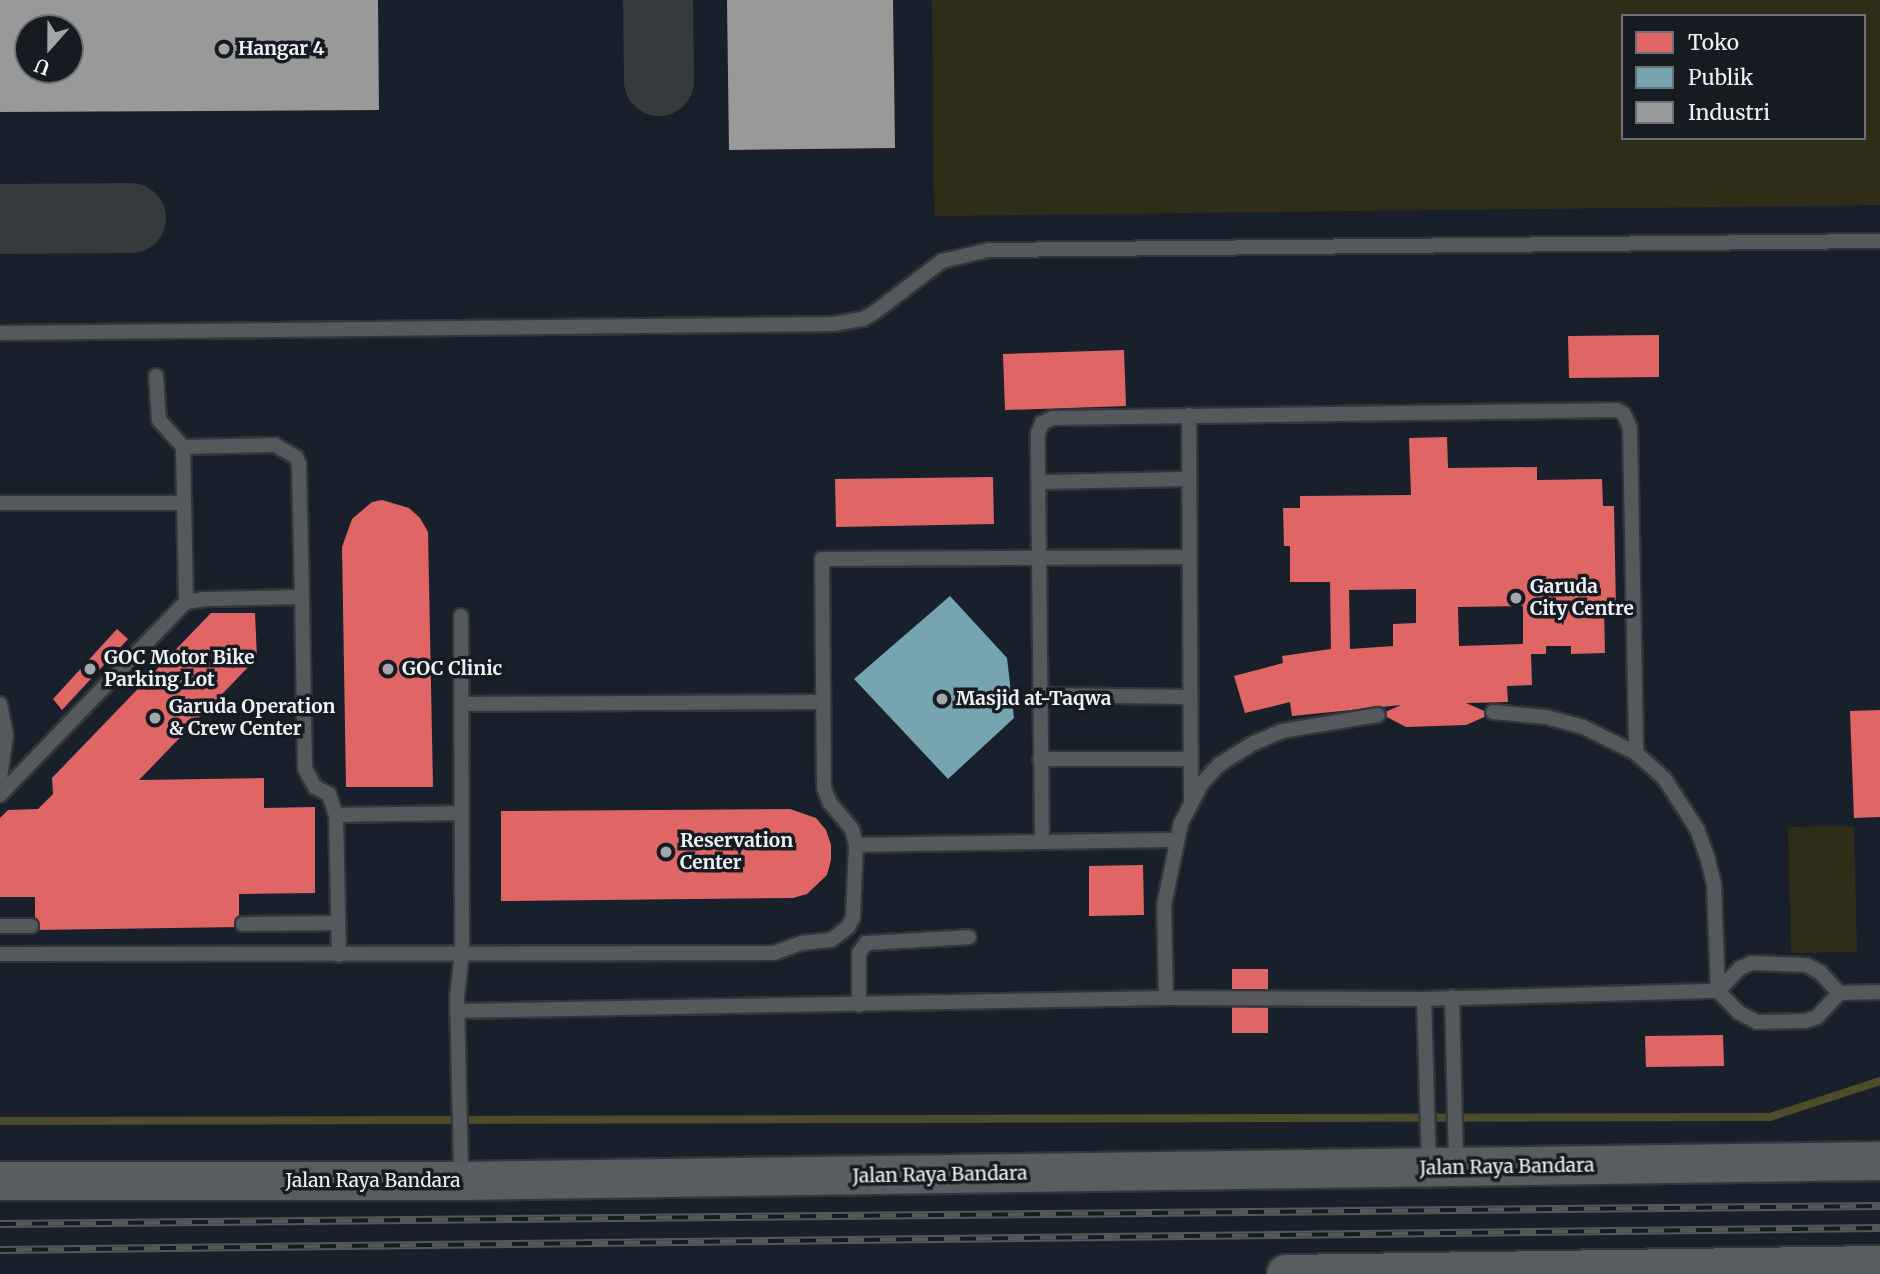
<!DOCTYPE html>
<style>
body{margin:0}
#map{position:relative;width:1880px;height:1274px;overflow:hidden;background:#191c1f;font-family:Merriweather,serif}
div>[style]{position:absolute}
.built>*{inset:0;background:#18212b}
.green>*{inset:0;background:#2f2d18}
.shops>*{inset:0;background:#e06666}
.public>*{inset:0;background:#76a5af}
.industry>*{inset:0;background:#999}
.stream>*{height:8px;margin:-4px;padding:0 4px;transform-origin:4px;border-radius:4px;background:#4f4c2a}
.taxiway>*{height:70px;margin:-35px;padding:0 35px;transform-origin:35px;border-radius:35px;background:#363a3c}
.roads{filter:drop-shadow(2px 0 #333638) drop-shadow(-2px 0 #333638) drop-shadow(0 2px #333638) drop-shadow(0 -2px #333638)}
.lane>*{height:14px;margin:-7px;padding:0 7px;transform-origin:7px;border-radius:7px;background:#55595e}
.secondary>*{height:38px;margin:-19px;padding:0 19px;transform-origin:19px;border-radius:19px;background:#585d61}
.rail>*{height:8px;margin-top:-4px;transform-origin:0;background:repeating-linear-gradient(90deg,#161b22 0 16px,#54585a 0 32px);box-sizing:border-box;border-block:2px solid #54585a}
.dots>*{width:19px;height:19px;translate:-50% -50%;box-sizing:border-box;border:4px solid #161b22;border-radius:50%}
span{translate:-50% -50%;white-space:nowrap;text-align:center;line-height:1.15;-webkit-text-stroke:7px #161b22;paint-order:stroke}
.poi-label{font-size:19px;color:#edf1f6;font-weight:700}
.left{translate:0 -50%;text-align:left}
.street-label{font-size:19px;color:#edf1f6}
.legend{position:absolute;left:1621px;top:14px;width:245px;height:126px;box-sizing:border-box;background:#161b22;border:2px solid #6c7177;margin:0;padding:9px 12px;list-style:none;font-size:21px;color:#edf1f6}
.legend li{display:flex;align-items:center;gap:14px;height:35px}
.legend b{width:35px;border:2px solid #6c7177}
.north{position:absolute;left:14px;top:14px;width:70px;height:70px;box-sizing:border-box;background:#161b22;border:2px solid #6c7177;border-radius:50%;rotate:201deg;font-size:19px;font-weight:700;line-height:28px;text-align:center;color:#edf1f6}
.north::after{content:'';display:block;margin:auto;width:24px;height:32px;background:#a3a6ab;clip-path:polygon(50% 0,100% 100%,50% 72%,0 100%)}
</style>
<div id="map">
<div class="built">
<i style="clip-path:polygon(evenodd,0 0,1880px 0,1880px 1274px,0 1274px,0 0,1623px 16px,1864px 16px,1864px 138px,1623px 138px,1623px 16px,0 0,28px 28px,70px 28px,70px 70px,28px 70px,28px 28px)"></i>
</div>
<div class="green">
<i style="clip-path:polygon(evenodd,932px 0,1880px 0,1880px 205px,934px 216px,932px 0,1623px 16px,1864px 16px,1864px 138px,1623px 138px,1623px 16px)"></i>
<i style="clip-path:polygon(1854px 826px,1857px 952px,1791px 953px,1788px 827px)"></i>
</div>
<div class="shops">
<i style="clip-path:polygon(1659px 335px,1659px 377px,1569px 378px,1568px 336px)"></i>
<i style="clip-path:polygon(1124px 350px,1126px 406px,1005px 410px,1003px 354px)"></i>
<i style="clip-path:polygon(evenodd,1447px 437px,1448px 468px,1537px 467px,1537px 480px,1602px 479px,1603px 506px,1614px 506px,1616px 609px,1604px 609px,1605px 653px,1571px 654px,1571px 646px,1546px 646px,1546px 654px,1531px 654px,1532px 685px,1507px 686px,1508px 702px,1466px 703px,1491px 714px,1466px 725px,1406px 727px,1381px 714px,1401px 705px,1292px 716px,1290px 702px,1245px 713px,1234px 676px,1283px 663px,1282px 656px,1331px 649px,1330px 582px,1290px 582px,1290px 546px,1284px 546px,1283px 508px,1300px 508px,1300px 496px,1411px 495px,1409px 438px,1447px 437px,1416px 589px,1416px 623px,1393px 624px,1393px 646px,1350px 649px,1349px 590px,1416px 589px,1447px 437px,1523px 606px,1523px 644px,1459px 646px,1458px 607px,1523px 606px)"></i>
<i style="clip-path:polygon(993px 477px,994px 524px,836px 527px,835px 479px)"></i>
<i style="clip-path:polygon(382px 500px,409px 508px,420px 518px,428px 532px,433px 787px,346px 787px,342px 547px,352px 519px,372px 502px)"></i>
<i style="clip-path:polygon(211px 613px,255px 613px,257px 658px,139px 780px,264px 778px,264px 808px,315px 807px,315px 893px,239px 894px,239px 927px,35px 930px,35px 897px,0 897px,0 818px,8px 810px,38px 809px,53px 794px,52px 778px)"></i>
<i style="clip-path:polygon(117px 629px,128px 639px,62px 710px,53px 699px)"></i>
<i style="clip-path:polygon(1880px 710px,1880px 817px,1854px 818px,1850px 711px)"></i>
<i style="clip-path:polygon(790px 809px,816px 818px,826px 830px,831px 845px,831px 860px,827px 875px,807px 894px,793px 898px,501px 901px,501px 811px)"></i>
<i style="clip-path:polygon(1143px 865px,1144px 915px,1089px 916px,1089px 866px)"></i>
<i style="clip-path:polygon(1232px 969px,1268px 969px,1268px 1033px,1232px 1033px)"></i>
<i style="clip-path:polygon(1723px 1035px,1724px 1066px,1646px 1067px,1645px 1036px)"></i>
</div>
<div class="public">
<i style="clip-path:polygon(950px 596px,1007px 658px,1014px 718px,948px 779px,854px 679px)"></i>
</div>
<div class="industry">
<i style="clip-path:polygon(evenodd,0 0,378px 0,379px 110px,0 112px,0 0,28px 28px,70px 28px,70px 70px,28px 70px,28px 28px)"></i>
<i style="clip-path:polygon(727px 0,893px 0,895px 148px,729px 150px)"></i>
</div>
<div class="stream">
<i style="left:0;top:1121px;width:1770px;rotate:-0.13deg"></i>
<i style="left:1770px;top:1117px;width:116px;rotate:-18.1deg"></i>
</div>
<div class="taxiway">
<i style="left:658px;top:0;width:81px;rotate:89.3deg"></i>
<i style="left:0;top:219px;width:131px;rotate:-0.4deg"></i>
</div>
<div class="roads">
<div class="lane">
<i style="left:0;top:333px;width:834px;rotate:-0.62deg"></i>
<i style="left:834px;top:324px;width:29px;rotate:-10deg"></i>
<i style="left:863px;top:319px;width:14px;rotate:-30deg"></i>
<i style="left:875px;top:312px;width:84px;rotate:-37.3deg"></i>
<i style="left:942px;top:261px;width:48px;rotate:-13.2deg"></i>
<i style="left:989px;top:250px;width:891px;rotate:-0.58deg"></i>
<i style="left:156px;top:376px;width:44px;rotate:86.1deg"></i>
<i style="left:159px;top:420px;width:36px;rotate:48deg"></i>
<i style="left:1189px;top:415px;width:383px;rotate:89.7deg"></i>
<i style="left:1040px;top:482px;width:149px;rotate:-1.2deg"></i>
<i style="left:0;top:503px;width:184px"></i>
<i style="left:186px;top:602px;width:155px;rotate:-91.1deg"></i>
<i style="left:183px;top:447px;width:92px;rotate:-1.2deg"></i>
<i style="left:275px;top:445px;width:24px;rotate:30deg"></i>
<i style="left:296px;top:457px;width:8px;rotate:67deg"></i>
<i style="left:299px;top:464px;width:133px;rotate:88.7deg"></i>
<i style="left:461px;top:616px;width:338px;rotate:89.8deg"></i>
<i style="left:462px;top:954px;width:42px;rotate:96.8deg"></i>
<i style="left:457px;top:996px;width:182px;rotate:88.7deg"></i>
<i style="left:1041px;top:695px;width:149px;rotate:0.8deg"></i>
<i style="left:0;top:704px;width:32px;rotate:79deg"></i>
<i style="left:6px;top:735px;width:43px;rotate:97.9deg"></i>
<i style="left:461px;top:704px;width:362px;rotate:-0.3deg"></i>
<i style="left:1493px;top:712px;width:53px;rotate:5.4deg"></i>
<i style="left:1546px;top:717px;width:38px;rotate:15deg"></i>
<i style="left:1583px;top:727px;width:59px;rotate:26.1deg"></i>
<i style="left:1636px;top:753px;width:38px;rotate:42deg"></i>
<i style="left:1664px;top:778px;width:61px;rotate:57.1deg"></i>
<i style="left:1697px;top:829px;width:33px;rotate:70deg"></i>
<i style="left:1708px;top:860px;width:25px;rotate:76deg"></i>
<i style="left:1714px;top:884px;width:107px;rotate:87.9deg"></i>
<i style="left:1718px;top:991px;width:29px;rotate:46deg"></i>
<i style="left:1738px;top:1012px;width:21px;rotate:28deg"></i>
<i style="left:1757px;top:1022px;width:48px;rotate:-1.2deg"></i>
<i style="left:1805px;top:1021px;width:13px;rotate:-18deg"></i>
<i style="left:1817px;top:1017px;width:33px;rotate:-47deg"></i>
<i style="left:1040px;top:759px;width:151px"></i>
<i style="left:0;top:795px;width:268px;rotate:-46.1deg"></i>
<i style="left:186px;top:602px;width:19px;rotate:-9deg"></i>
<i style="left:205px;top:599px;width:97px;rotate:-1.2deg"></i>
<i style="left:302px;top:597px;width:172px;rotate:89deg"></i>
<i style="left:305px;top:769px;width:21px;rotate:61deg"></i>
<i style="left:315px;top:787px;width:16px;rotate:27deg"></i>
<i style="left:329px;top:794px;width:22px;rotate:72deg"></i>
<i style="left:336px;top:815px;width:125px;rotate:-0.9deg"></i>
<i style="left:336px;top:815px;width:140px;rotate:88.8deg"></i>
<i style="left:1042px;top:842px;width:408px;rotate:-90.6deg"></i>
<i style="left:1038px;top:434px;width:12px;rotate:-70deg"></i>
<i style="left:1042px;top:423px;width:12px;rotate:-24deg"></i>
<i style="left:1053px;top:418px;width:564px;rotate:-0.81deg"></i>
<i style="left:1617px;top:410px;width:8px;rotate:30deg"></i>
<i style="left:1624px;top:414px;width:15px;rotate:67deg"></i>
<i style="left:1630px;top:428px;width:325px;rotate:88.9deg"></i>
<i style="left:856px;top:845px;width:321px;rotate:-0.9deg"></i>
<i style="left:243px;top:924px;width:95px;rotate:-0.6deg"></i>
<i style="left:0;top:926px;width:31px"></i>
<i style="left:0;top:954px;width:774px;rotate:-0.07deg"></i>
<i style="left:774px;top:953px;width:30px;rotate:-20deg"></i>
<i style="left:802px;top:943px;width:29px;rotate:-6deg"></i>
<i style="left:831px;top:940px;width:21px;rotate:-37deg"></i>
<i style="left:848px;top:927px;width:11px;rotate:-63deg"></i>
<i style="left:853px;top:917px;width:72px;rotate:-87.6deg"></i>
<i style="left:856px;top:845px;width:16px;rotate:-104deg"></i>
<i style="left:852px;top:829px;width:34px;rotate:-130deg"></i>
<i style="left:830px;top:803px;width:16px;rotate:-112deg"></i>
<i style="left:824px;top:788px;width:229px;rotate:-90.5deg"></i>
<i style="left:822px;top:559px;width:367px;rotate:-0.3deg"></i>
<i style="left:1452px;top:997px;width:167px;rotate:88.6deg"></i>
<i style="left:1166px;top:998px;width:93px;rotate:-91.2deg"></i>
<i style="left:1164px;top:905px;width:84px;rotate:-78.3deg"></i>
<i style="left:1181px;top:823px;width:45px;rotate:-62.3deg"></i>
<i style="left:1202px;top:783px;width:26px;rotate:-47deg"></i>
<i style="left:1220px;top:764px;width:40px;rotate:-32deg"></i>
<i style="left:1254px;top:743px;width:30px;rotate:-23deg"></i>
<i style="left:1282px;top:731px;width:97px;rotate:-9.5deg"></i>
<i style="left:1424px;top:999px;width:168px;rotate:88.3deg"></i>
<i style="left:859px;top:1005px;width:52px;rotate:-90deg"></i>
<i style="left:859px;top:953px;width:12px;rotate:-55deg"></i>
<i style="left:866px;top:943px;width:103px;rotate:-3.3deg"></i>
<i style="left:457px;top:1011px;width:709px;rotate:-1.05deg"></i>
<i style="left:1166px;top:998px;width:258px;rotate:0.2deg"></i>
<i style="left:1424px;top:999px;width:294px;rotate:-1.6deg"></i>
<i style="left:1718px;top:991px;width:32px;rotate:-46deg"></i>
<i style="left:1740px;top:968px;width:13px;rotate:-23deg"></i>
<i style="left:1752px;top:963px;width:54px;rotate:2.1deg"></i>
<i style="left:1806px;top:965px;width:16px;rotate:27deg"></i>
<i style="left:1820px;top:972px;width:28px;rotate:48deg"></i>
<i style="left:1839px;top:993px;width:41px;rotate:-1.4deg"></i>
</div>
<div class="secondary">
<i style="left:0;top:1181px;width:461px"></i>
<i style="left:461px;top:1181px;width:1419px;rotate:-0.81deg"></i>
<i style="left:1286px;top:1274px;width:594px;rotate:-0.87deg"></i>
</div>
</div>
<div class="rail">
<i style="left:0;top:1224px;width:1880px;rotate:-0.55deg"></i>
<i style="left:0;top:1250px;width:1880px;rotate:-0.67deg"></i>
</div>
<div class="dots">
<i style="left:224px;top:49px;background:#a3a6ab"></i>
<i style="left:1516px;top:598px;background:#a3a6ab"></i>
<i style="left:90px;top:669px;background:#a3a6ab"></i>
<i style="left:388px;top:669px;background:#a3a6ab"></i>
<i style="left:942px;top:699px;background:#a3a6ab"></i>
<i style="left:155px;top:718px;background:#a3a6ab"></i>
<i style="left:666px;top:852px;background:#a3a6ab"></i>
</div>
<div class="poi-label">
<span class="left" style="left:238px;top:49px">Hangar 4</span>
<span class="left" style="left:1530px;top:598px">Garuda<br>City Centre</span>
<span class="left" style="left:104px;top:669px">GOC Motor Bike<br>Parking Lot</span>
<span class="left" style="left:402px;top:669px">GOC Clinic</span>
<span class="left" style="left:956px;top:699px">Masjid at-Taqwa</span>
<span class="left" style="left:169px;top:718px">Garuda Operation<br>&amp; Crew Center</span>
<span class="left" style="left:680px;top:852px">Reservation<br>Center</span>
</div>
<div class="street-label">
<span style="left:1507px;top:1167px;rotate:-1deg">Jalan Raya Bandara</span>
<span style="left:940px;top:1175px;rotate:-1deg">Jalan Raya Bandara</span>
<span style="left:373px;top:1181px">Jalan Raya Bandara</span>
</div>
<ul class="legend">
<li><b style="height:19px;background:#e06666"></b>Toko</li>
<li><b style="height:19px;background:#76a5af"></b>Publik</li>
<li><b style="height:19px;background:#999"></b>Industri</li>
</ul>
<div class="north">U</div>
</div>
